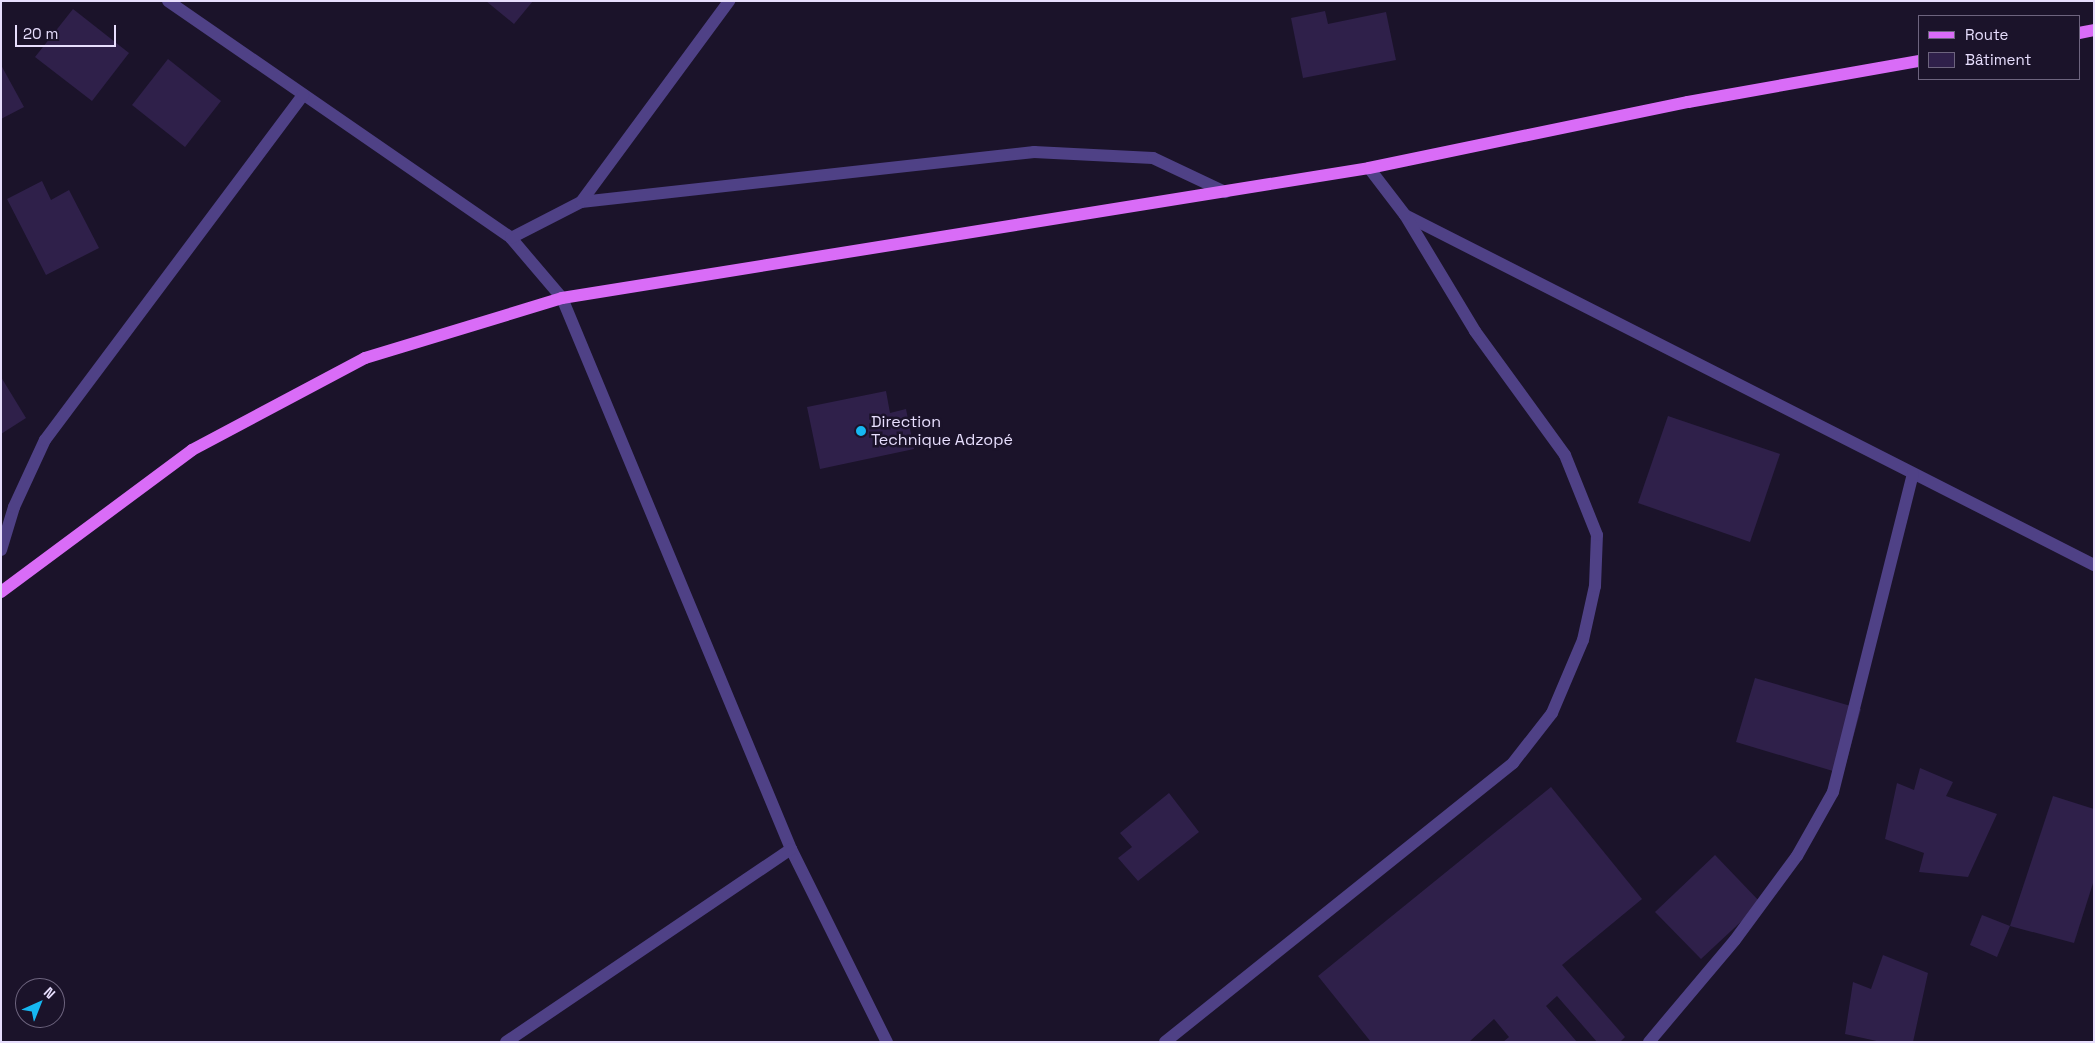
<!DOCTYPE html>
<meta charset="utf-8">
<style>
body{margin:0}
#map{position:relative;width:2095px;height:1043px;overflow:hidden;background:#1b132a;font-family:"Space Grotesk",sans-serif}
div>[style]{position:absolute}
.building>*{inset:0;background:#2f204a}
.minor>*{height:12px;margin:-6px;padding:0 6px;transform-origin:6px;border-radius:6px;background:#4f4186}
.major>*{height:12px;margin:-6px;padding:0 6px;transform-origin:6px;border-radius:6px;background:#d96cf7}
.dots>*{width:14px;height:14px;translate:-50% -50%;box-sizing:border-box;border:2px solid #1b132a;border-radius:50%}
span{translate:-50% -50%;white-space:nowrap;text-align:center;line-height:1.15;-webkit-text-stroke:5px #1b132a;paint-order:stroke}
.poi-label{font-size:16px;color:#e7defd}
.left{translate:0 -50%;text-align:left}
.frame{position:absolute;inset:0;border:2px solid #e7defd;pointer-events:none}
.legend{position:absolute;left:1918px;top:15px;width:162px;height:65px;box-sizing:border-box;background:#1b132a;border:1px solid #6d647e;margin:0;padding:6px 9px;list-style:none;font-size:15px;color:#e7defd}
.legend li{display:flex;align-items:center;gap:10px;height:25px}
.legend b{width:25px;border:1px solid #6d647e}
.north{position:absolute;left:15px;top:978px;width:50px;height:50px;box-sizing:border-box;background:#1b132a;border:1px solid #6d647e;border-radius:50%;rotate:44deg;font-size:14px;font-weight:700;line-height:20px;text-align:center;color:#e7defd}
.north::after{content:'';display:block;margin:auto;width:18px;height:22px;background:#16b8f2;clip-path:polygon(50% 0,100% 100%,50% 72%,0 100%)}
.scale{position:absolute;left:15px;top:25px;width:101px;height:22px;box-sizing:border-box;border:2px solid #e7defd;border-top:0;padding-left:6px;font-size:15px;line-height:18px;white-space:nowrap;color:#e7defd;-webkit-text-stroke:4px #1b132a;paint-order:stroke}
</style>
<div id="map">
<div class="building">
<i style="clip-path:polygon(486px 1px,533px 1px,514px 24px)"></i>
<i style="clip-path:polygon(73px 9px,129px 53px,92px 101px,35px 57px)"></i>
<i style="clip-path:polygon(1325px 11px,1328px 24px,1386px 12px,1396px 60px,1303px 78px,1291px 18px)"></i>
<i style="clip-path:polygon(168px 59px,221px 101px,185px 147px,132px 105px)"></i>
<i style="clip-path:polygon(1px 65px,24px 107px,1px 119px)"></i>
<i style="clip-path:polygon(42px 181px,51px 200px,69px 190px,99px 248px,46px 275px,7px 199px)"></i>
<i style="clip-path:polygon(1px 377px,26px 418px,1px 434px)"></i>
<i style="clip-path:polygon(886px 391px,890px 413px,906px 409px,914px 449px,820px 469px,807px 407px)"></i>
<i style="clip-path:polygon(1668px 416px,1780px 454px,1750px 542px,1638px 503px)"></i>
<i style="clip-path:polygon(1755px 678px,1861px 709px,1843px 774px,1736px 742px)"></i>
<i style="clip-path:polygon(1920px 768px,1953px 782px,1946px 796px,1997px 814px,1968px 877px,1919px 872px,1924px 853px,1885px 839px,1897px 783px,1914px 790px)"></i>
<i style="clip-path:polygon(1551px 787px,1642px 899px,1562px 965px,1625px 1037px,1620px 1042px,1597px 1042px,1557px 996px,1546px 1006px,1577px 1042px,1503px 1042px,1509px 1037px,1494px 1019px,1469px 1042px,1371px 1042px,1318px 976px)"></i>
<i style="clip-path:polygon(1169px 793px,1199px 832px,1138px 881px,1118px 858px,1132px 847px,1120px 833px)"></i>
<i style="clip-path:polygon(2053px 796px,2094px 809px,2094px 880px,2074px 943px,2010px 926px)"></i>
<i style="clip-path:polygon(1715px 855px,1761px 903px,1701px 959px,1655px 912px)"></i>
<i style="clip-path:polygon(1982px 915px,2010px 926px,1997px 957px,1970px 945px)"></i>
<i style="clip-path:polygon(1883px 955px,1928px 973px,1913px 1042px,1881px 1042px,1845px 1034px,1853px 982px,1871px 989px)"></i>
</div>
<div class="minor">
<i style="left:168px;top:1px;width:417px;rotate:34.6deg"></i>
<i style="left:511px;top:238px;width:79px;rotate:49.6deg"></i>
<i style="left:562px;top:298px;width:597px;rotate:67.43deg"></i>
<i style="left:791px;top:849px;width:216px;rotate:63.6deg"></i>
<i style="left:581px;top:202px;width:456px;rotate:-6.3deg"></i>
<i style="left:1034px;top:152px;width:119px;rotate:2.9deg"></i>
<i style="left:1153px;top:158px;width:80px;rotate:25.3deg"></i>
<i style="left:1405px;top:215px;width:773px;rotate:26.93deg"></i>
<i style="left:511px;top:238px;width:79px;rotate:-27.2deg"></i>
<i style="left:581px;top:202px;width:250px;rotate:-53.6deg"></i>
<i style="left:1px;top:550px;width:45px;rotate:-73.2deg"></i>
<i style="left:14px;top:507px;width:74px;rotate:-65.2deg"></i>
<i style="left:45px;top:440px;width:431px;rotate:-53.2deg"></i>
<i style="left:506px;top:1042px;width:344px;rotate:-34.1deg"></i>
<i style="left:1165px;top:1042px;width:446px;rotate:-38.7deg"></i>
<i style="left:1513px;top:763px;width:63px;rotate:-52deg"></i>
<i style="left:1552px;top:713px;width:79px;rotate:-67deg"></i>
<i style="left:1583px;top:640px;width:55px;rotate:-77.5deg"></i>
<i style="left:1595px;top:586px;width:51px;rotate:-87.8deg"></i>
<i style="left:1597px;top:535px;width:86px;rotate:-111.8deg"></i>
<i style="left:1565px;top:455px;width:153px;rotate:-126deg"></i>
<i style="left:1475px;top:331px;width:135px;rotate:-121.1deg"></i>
<i style="left:1405px;top:215px;width:59px;rotate:-127.5deg"></i>
<i style="left:1649px;top:1042px;width:133px;rotate:-49.9deg"></i>
<i style="left:1735px;top:940px;width:104px;rotate:-53.6deg"></i>
<i style="left:1797px;top:856px;width:73px;rotate:-60.6deg"></i>
<i style="left:1833px;top:792px;width:328px;rotate:-75.9deg"></i>
</div>
<div class="major">
<i style="left:2079px;top:33px;width:15px;rotate:-11deg"></i>
<i style="left:1px;top:592px;width:238px;rotate:-36.6deg"></i>
<i style="left:192px;top:450px;width:196px;rotate:-28deg"></i>
<i style="left:365px;top:358px;width:206px;rotate:-16.9deg"></i>
<i style="left:562px;top:298px;width:817px;rotate:-9.15deg"></i>
<i style="left:1369px;top:168px;width:326px;rotate:-11.7deg"></i>
<i style="left:1688px;top:102px;width:235px;rotate:-10.1deg"></i>
</div>
<div class="dots">
<i style="left:861px;top:431px;background:#16b8f2"></i>
</div>
<div class="poi-label">
<span class="left" style="left:871px;top:431px">Direction<br>Technique Adzopé</span>
</div>
<div class="frame"></div>
<ul class="legend">
<li><b style="height:6px;background:#d96cf7"></b>Route</li>
<li><b style="height:14px;background:#2f204a"></b>Bâtiment</li>
</ul>
<div class="north">N</div>
<div class="scale">20 m</div>
</div>
